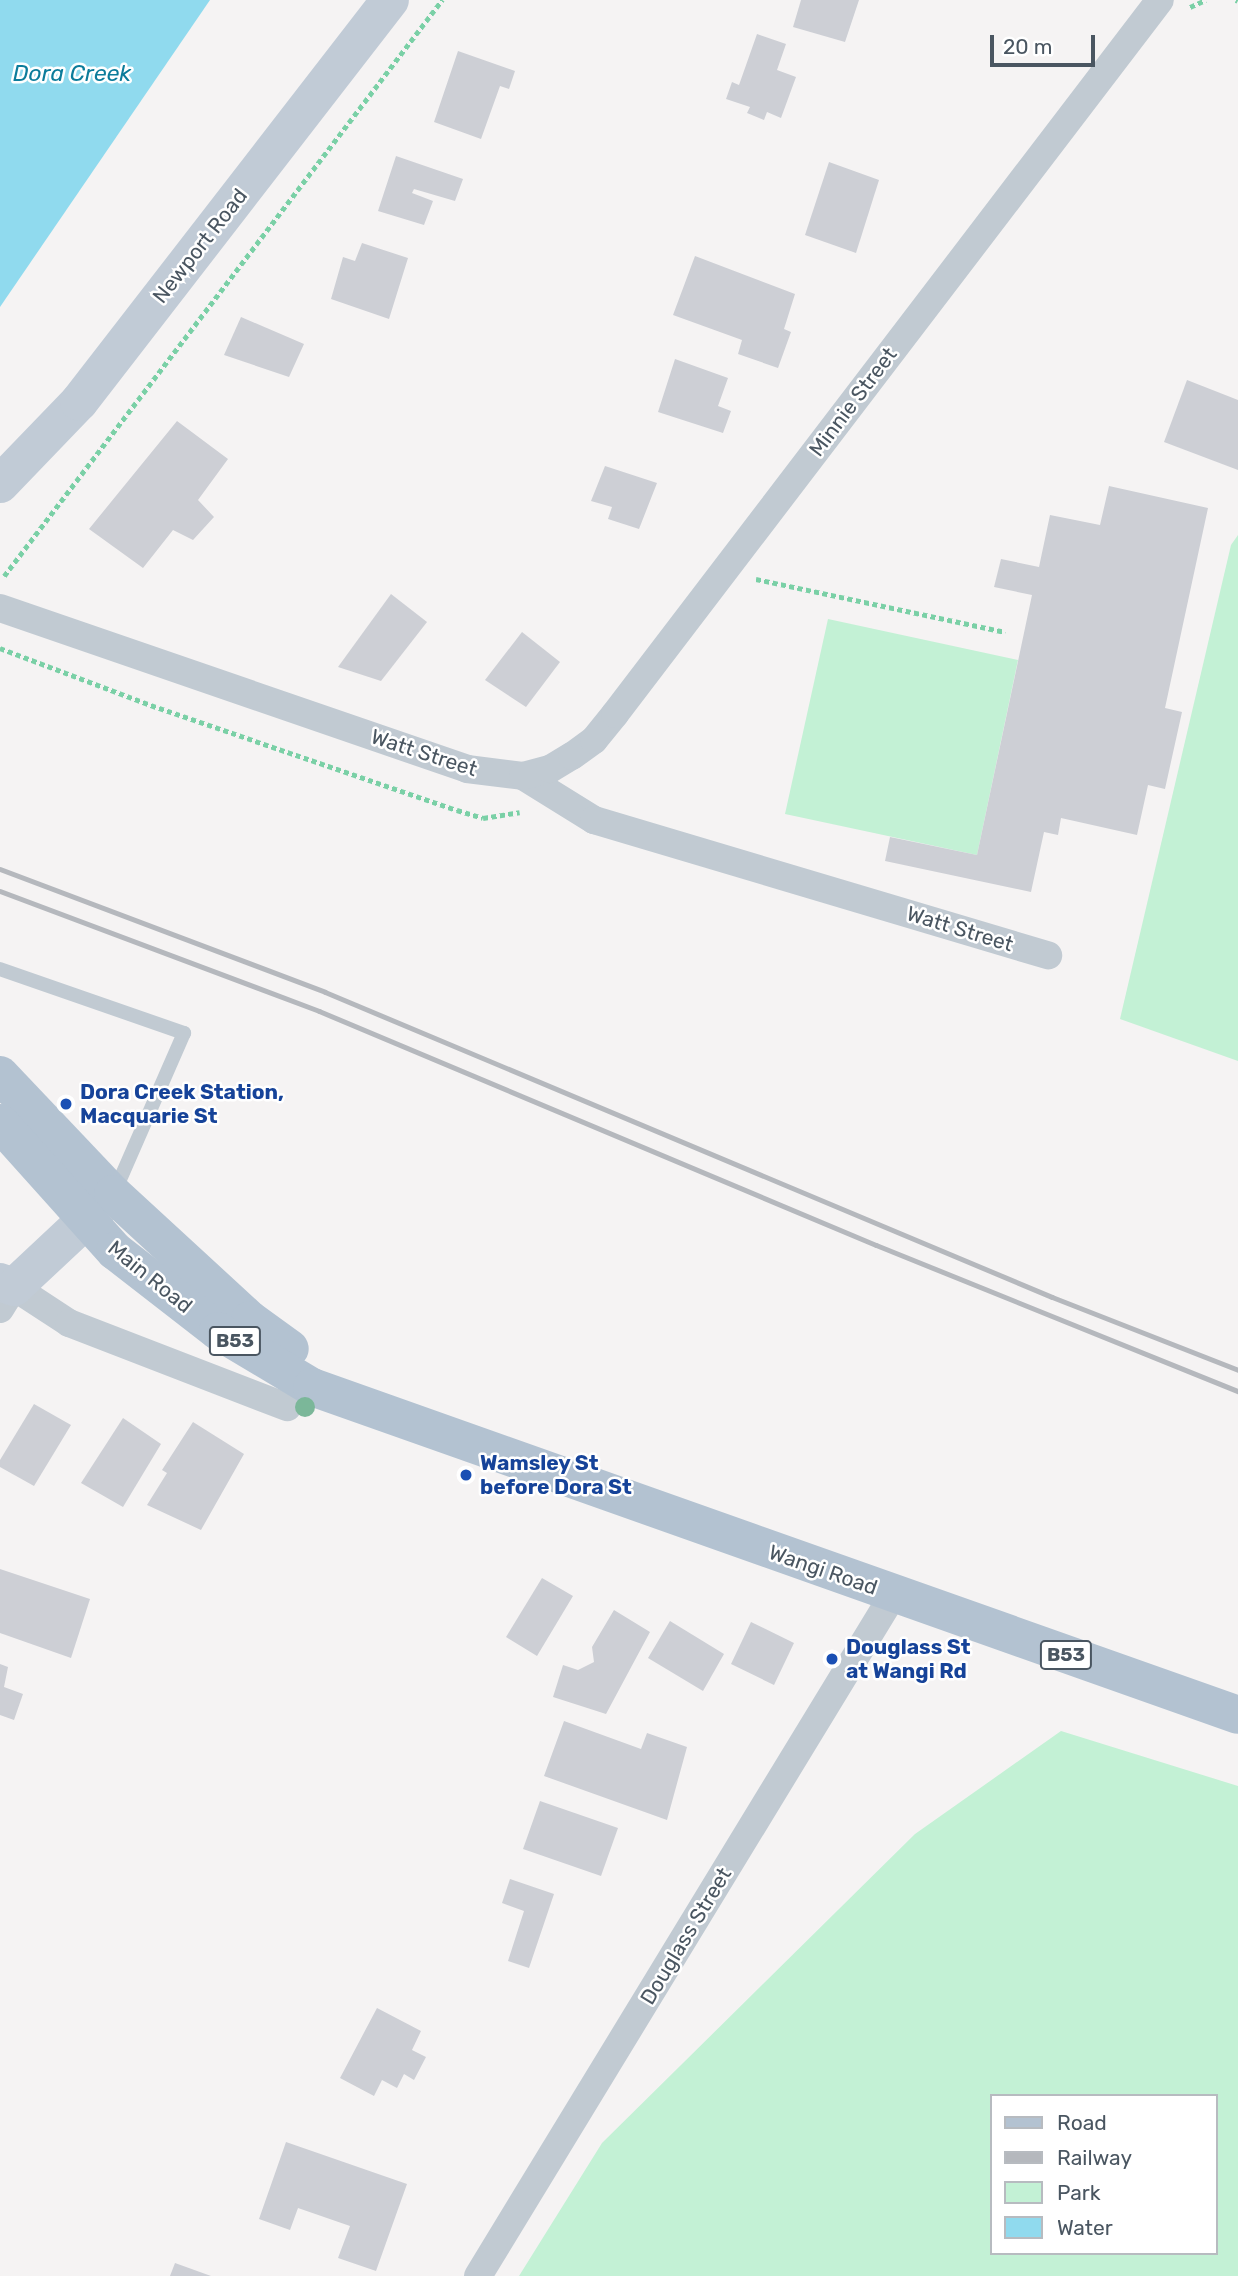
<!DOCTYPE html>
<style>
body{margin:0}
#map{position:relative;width:1238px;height:2276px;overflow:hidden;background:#f5f3f3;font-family:Rubik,sans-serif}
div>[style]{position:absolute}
.green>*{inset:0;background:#c3f1d5}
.water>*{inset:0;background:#90daee}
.building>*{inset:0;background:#cdcfd5}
.path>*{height:4.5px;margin-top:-2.25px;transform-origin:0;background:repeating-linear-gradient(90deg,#7ad0a6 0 5px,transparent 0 8.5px)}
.lane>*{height:14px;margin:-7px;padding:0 7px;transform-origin:7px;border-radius:7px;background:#c1cad2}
.street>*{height:28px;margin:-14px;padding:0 14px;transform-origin:14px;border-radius:14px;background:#c1cad2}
.secondary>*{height:38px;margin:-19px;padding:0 19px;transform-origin:19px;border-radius:19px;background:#c1cbd6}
.primary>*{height:38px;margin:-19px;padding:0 19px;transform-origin:19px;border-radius:19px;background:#b3c2d1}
.rail>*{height:5px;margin:-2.5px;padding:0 2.5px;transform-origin:2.5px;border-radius:2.5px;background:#b5b8bd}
.trees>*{width:20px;height:20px;margin:-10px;border-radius:50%;background:#7bb799}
.dots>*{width:19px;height:19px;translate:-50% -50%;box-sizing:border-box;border:4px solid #fff;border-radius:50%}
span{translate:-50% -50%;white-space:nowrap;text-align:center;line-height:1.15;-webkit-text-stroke:5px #fff;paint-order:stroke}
.shield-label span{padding:2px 5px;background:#fff;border:2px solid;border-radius:5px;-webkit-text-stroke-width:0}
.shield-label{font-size:19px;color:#4a5661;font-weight:700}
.street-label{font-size:21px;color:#4a5661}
.transit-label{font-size:21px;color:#164399;font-weight:700}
.left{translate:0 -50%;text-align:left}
.water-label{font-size:23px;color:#0c7c9b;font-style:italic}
.legend{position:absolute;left:990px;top:2094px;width:228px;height:161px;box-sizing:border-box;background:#fff;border:2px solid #b7bbc0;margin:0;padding:9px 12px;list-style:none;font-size:21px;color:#4a5661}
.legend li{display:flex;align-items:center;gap:14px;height:35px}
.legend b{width:35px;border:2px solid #b7bbc0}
.scale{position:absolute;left:990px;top:35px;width:105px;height:32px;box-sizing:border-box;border:4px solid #4a5661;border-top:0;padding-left:9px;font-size:21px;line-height:24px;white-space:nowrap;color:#4a5661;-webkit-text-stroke:5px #fff;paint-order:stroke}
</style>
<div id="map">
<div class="green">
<i style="clip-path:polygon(1238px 535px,1238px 1061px,1120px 1019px,1231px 545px)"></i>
<i style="clip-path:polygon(828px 619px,1018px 660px,977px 855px,785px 814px)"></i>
<i style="clip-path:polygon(evenodd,1061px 1731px,1238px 1786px,1238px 2276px,519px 2276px,602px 2143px,915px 1834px,1061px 1731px,991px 2096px,1215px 2096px,1215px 2253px,991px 2253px,991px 2096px)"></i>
</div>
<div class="water">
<i style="clip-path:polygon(0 0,210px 0,0 307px)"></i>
</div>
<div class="building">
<i style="clip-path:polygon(801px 0,859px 0,845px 42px,793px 27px)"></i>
<i style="clip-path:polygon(757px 34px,786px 44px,777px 70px,796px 77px,781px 118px,767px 112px,764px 120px,747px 113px,750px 107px,726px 99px,732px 82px,739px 85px)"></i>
<i style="clip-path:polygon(458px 51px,515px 71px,509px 89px,500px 86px,481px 139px,434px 122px)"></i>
<i style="clip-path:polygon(396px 156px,463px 179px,455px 201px,414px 189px,412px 193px,433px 201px,424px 225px,378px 211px)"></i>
<i style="clip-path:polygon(829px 162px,879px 180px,856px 253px,805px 235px)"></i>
<i style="clip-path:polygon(362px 243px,408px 258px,389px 319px,331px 299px,343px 257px,355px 261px)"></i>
<i style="clip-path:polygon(695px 256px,795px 294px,784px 329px,791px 332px,778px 368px,738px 354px,742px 340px,673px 315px)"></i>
<i style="clip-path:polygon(241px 317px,304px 344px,289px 377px,224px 355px)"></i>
<i style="clip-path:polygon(675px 359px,728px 378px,718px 406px,731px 411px,723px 433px,658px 412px)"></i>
<i style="clip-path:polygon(1187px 380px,1238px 400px,1238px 470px,1164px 442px)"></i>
<i style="clip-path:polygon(177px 421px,228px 459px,198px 500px,214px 517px,193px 540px,173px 530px,143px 568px,89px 529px)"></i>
<i style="clip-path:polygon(605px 466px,657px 483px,639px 529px,608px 519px,612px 507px,591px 501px)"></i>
<i style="clip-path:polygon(1109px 486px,1208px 508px,1165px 708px,1182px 712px,1165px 789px,1148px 785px,1137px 835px,1061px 818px,1058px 835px,1044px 832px,1031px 892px,885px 861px,890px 837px,977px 855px,1032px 595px,994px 587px,1001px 559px,1039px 567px,1050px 515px,1100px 525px)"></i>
<i style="clip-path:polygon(391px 594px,427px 622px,381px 681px,338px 667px)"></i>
<i style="clip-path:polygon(522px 632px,560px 662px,526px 707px,485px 680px)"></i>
<i style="clip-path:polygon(34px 1404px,71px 1425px,34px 1486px,0 1467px,0 1460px)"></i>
<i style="clip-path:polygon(123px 1418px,161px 1444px,123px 1507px,81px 1483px)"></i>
<i style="clip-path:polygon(193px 1422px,244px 1454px,201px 1530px,147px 1505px,167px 1473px,162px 1470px)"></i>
<i style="clip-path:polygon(0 1569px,90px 1599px,71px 1658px,0 1633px)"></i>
<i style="clip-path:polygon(542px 1578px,573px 1596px,537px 1656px,506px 1637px)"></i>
<i style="clip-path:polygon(614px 1610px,650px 1632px,606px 1714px,553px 1697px,563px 1665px,578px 1670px,594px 1662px,592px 1647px)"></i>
<i style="clip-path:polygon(670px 1621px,724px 1654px,703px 1691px,648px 1658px)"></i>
<i style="clip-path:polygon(751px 1622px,794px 1643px,774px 1685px,731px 1664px)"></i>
<i style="clip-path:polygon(0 1664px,8px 1667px,4px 1687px,23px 1694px,14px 1720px,0 1715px)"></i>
<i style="clip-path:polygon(564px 1721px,641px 1749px,647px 1733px,687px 1747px,667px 1820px,544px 1776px)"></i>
<i style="clip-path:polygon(540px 1801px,618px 1828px,601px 1876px,523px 1849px)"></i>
<i style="clip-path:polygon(510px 1879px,554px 1894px,529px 1968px,508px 1961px,524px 1911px,502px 1903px)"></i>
<i style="clip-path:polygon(377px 2008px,421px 2031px,412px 2050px,426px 2057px,414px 2080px,404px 2074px,397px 2088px,382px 2080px,374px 2096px,340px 2078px)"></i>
<i style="clip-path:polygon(286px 2142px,407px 2184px,376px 2271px,338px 2258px,350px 2226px,298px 2208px,290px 2230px,259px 2219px)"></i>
<i style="clip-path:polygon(175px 2263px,211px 2276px,170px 2276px)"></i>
</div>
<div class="path">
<i style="left:1236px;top:0;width:2px;rotate:27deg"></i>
<i style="left:1190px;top:7px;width:17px;rotate:-24deg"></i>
<i style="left:4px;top:576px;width:724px;rotate:-52.75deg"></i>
<i style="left:756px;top:579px;width:255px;rotate:12deg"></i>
<i style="left:0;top:648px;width:170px;rotate:20.7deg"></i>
<i style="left:159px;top:708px;width:315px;rotate:18.9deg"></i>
<i style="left:457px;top:810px;width:27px;rotate:17deg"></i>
<i style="left:483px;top:818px;width:37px;rotate:-9deg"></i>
</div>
<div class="lane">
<i style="left:0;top:969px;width:195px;rotate:19.2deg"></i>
<i style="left:184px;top:1033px;width:175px;rotate:113.6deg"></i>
</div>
<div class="street">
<i style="left:0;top:608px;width:494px;rotate:19deg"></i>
<i style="left:467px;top:769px;width:56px;rotate:7.1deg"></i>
<i style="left:523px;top:776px;width:84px;rotate:31.8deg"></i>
<i style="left:594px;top:820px;width:474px;rotate:16.6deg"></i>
<i style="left:523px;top:776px;width:28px;rotate:-15deg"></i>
<i style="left:550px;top:769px;width:26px;rotate:-31deg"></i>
<i style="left:572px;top:756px;width:27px;rotate:-36deg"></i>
<i style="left:594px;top:740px;width:33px;rotate:-51deg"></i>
<i style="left:615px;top:714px;width:898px;rotate:-52.65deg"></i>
<i style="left:0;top:1309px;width:26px;rotate:-58deg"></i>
<i style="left:14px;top:1287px;width:66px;rotate:33.2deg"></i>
<i style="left:69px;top:1323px;width:234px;rotate:21.1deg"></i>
<i style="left:478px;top:2276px;width:797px;rotate:-58.64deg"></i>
</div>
<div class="secondary">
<i style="left:0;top:484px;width:114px;rotate:-46.1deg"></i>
<i style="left:79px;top:402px;width:508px;rotate:-52.27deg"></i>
<i style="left:0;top:1282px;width:15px;rotate:20deg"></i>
<i style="left:14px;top:1287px;width:130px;rotate:-43.1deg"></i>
</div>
<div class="primary">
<i style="left:0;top:1075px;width:164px;rotate:46.5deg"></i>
<i style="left:113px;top:1194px;width:186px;rotate:42.6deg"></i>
<i style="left:250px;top:1320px;width:49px;rotate:35.9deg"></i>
<i style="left:0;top:1123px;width:172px;rotate:48.1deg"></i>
<i style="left:115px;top:1251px;width:130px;rotate:37.8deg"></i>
<i style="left:218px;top:1331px;width:109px;rotate:30.8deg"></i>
<i style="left:312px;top:1387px;width:982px;rotate:19.5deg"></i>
</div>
<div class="rail">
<i style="left:0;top:869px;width:347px;rotate:20.7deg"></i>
<i style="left:325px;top:992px;width:788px;rotate:22.76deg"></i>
<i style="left:1052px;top:1297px;width:200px;rotate:21.4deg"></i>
<i style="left:0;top:891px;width:341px;rotate:20.6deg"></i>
<i style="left:319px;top:1011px;width:604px;rotate:22.79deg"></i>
<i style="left:876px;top:1245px;width:390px;rotate:22deg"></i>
</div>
<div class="trees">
<i style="left:305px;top:1407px"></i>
</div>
<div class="dots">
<i style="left:66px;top:1104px;background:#1a4fb4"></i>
<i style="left:466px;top:1475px;background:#1a4fb4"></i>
<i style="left:832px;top:1659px;background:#1a4fb4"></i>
</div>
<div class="shield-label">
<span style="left:235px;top:1341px">B53</span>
<span style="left:1066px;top:1655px">B53</span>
</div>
<div class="street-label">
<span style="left:200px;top:246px;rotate:-52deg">Newport Road</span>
<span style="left:853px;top:402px;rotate:-53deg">Minnie Street</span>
<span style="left:424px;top:753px;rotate:18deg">Watt Street</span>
<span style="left:960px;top:929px;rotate:17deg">Watt Street</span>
<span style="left:150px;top:1277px;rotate:39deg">Main Road</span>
<span style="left:823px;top:1570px;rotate:19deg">Wangi Road</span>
<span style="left:686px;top:1936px;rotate:-59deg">Douglass Street</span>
</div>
<div class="transit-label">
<span class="left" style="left:80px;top:1104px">Dora Creek Station,<br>Macquarie St</span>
<span class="left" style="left:480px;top:1475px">Wamsley St<br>before Dora St</span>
<span class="left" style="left:846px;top:1659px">Douglass St<br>at Wangi Rd</span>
</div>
<div class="water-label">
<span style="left:72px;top:73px">Dora Creek</span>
</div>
<ul class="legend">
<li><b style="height:9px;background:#b3c2d1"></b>Road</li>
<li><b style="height:9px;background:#b5b8bd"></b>Railway</li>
<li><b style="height:19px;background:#c3f1d5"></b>Park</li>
<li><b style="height:19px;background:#90daee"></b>Water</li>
</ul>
<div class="scale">20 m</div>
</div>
